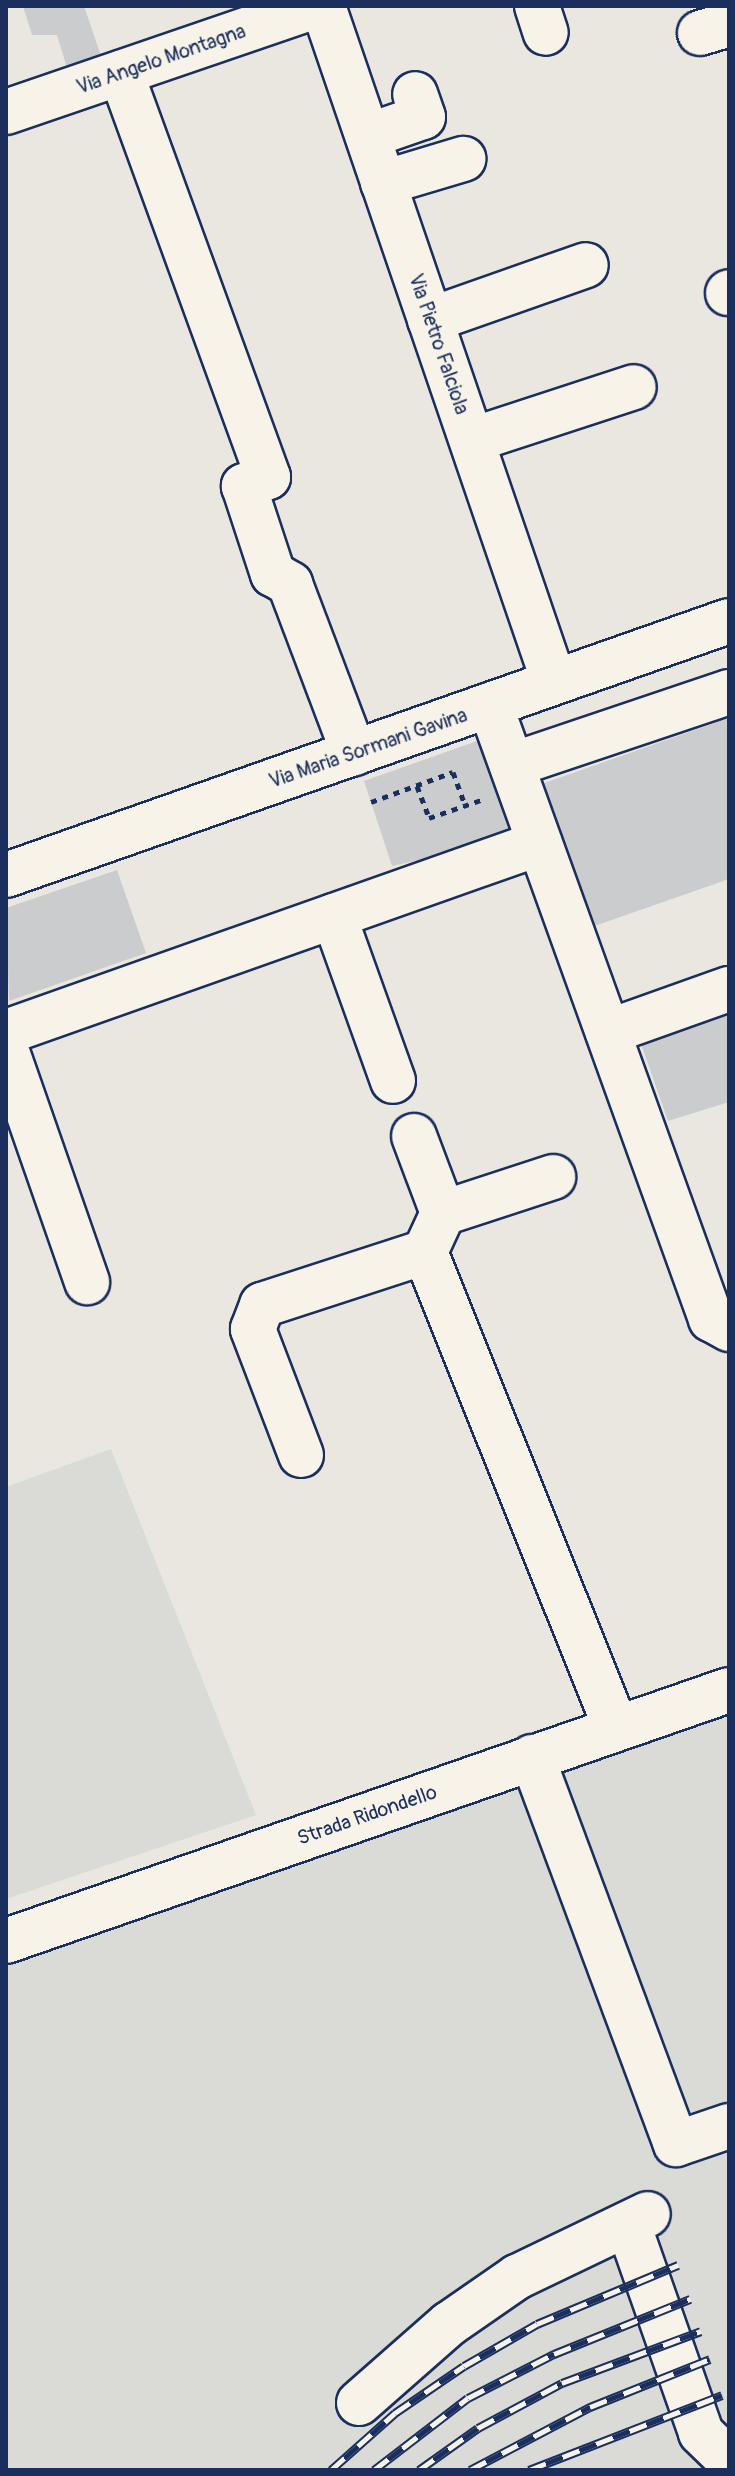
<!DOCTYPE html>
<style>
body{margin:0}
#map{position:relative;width:735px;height:2476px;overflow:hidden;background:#eae7e0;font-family:Pangolin,sans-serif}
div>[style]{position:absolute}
.built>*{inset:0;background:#dadad6}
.green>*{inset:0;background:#cbcccd}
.path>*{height:5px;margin-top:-2.5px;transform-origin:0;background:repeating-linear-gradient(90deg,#1b2f5e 0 6px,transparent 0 12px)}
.roads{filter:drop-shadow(2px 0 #1b2f5e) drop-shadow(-2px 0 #1b2f5e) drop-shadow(0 2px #1b2f5e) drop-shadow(0 -2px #1b2f5e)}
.minor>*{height:44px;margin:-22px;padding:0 22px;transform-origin:22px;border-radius:22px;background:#f7f3e8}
.rail>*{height:9px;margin-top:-4.5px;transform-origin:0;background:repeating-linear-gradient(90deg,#f7f3e8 0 18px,#1b2f5e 0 36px);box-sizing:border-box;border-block:2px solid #1b2f5e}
span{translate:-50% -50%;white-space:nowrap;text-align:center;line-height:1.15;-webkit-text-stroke:8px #f7f3e8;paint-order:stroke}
.street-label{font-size:20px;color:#1b2f5e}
.frame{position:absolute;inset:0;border:8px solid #1b2f5e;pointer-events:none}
</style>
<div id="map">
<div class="built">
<i style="clip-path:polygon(111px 1449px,256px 1815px,6px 1899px,6px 1487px)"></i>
<i style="clip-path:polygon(729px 1715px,729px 2470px,6px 2470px,6px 1967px)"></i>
</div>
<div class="green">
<i style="clip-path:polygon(23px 6px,84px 6px,102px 59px,68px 71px,57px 35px,32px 35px)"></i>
<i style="clip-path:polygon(729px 718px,729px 879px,586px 929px,536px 786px)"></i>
<i style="clip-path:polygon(480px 740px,517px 838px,392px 866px,364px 781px)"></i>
<i style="clip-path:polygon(117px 870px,146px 953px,9px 1001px,6px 908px)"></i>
<i style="clip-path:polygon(729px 1006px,729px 1102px,668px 1121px,639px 1038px)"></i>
</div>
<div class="path">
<i style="left:417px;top:786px;width:34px;rotate:69deg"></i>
<i style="left:429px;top:818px;width:55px;rotate:-19.1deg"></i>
<i style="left:371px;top:802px;width:87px;rotate:-20.1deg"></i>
<i style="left:453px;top:772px;width:35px;rotate:70deg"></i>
</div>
<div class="roads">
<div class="minor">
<i style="left:323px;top:6px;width:714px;rotate:71.13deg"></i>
<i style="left:537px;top:6px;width:28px;rotate:72deg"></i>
<i style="left:700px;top:33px;width:30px;rotate:-17deg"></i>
<i style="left:121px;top:73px;width:430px;rotate:70deg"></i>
<i style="left:268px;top:477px;width:26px;rotate:159deg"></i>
<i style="left:244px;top:486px;width:93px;rotate:71.8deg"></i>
<i style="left:273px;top:574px;width:20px;rotate:30deg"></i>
<i style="left:290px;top:584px;width:181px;rotate:69.3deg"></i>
<i style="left:6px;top:112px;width:328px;rotate:-18.9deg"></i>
<i style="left:368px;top:136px;width:58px;rotate:-19.1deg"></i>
<i style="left:423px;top:117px;width:24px;rotate:-109deg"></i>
<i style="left:383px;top:183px;width:84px;rotate:-16.7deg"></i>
<i style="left:728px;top:293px;width:1px;rotate:-45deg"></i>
<i style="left:430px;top:320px;width:165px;rotate:-19.4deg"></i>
<i style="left:472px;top:440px;width:170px;rotate:-18.1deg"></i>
<i style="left:490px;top:705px;width:653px;rotate:70.2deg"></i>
<i style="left:711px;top:1319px;width:21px;rotate:29deg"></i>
<i style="left:512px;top:765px;width:229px;rotate:-18.6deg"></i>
<i style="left:6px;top:875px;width:766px;rotate:-19.36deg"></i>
<i style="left:334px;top:916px;width:175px;rotate:70.3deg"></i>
<i style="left:6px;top:1032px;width:566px;rotate:-19.49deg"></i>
<i style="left:608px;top:1032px;width:128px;rotate:-19.6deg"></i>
<i style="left:6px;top:1049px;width:247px;rotate:70.8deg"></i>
<i style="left:414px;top:1136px;width:82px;rotate:69.4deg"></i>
<i style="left:425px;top:1252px;width:513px;rotate:68.14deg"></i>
<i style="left:301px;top:1455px;width:135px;rotate:-110.9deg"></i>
<i style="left:253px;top:1329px;width:26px;rotate:-69deg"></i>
<i style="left:262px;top:1305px;width:171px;rotate:-18deg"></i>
<i style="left:425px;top:1252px;width:43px;rotate:-65.2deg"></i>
<i style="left:443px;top:1213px;width:116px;rotate:-18.1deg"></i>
<i style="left:532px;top:1757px;width:413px;rotate:69.6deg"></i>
<i style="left:676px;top:2144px;width:56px;rotate:-18.8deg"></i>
<i style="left:6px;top:1941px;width:765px;rotate:-19.15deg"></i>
<i style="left:628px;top:2224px;width:221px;rotate:70.7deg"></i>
<i style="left:701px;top:2433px;width:39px;rotate:44deg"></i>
<i style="left:359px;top:2403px;width:120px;rotate:-41.3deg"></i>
<i style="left:449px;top:2324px;width:83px;rotate:-34.7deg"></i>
<i style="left:517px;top:2277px;width:145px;rotate:-25.7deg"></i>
</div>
</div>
<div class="rail">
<i style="left:331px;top:2470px;width:86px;rotate:-41.7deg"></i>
<i style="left:395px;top:2413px;width:83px;rotate:-34.3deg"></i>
<i style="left:464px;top:2366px;width:84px;rotate:-29.9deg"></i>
<i style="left:537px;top:2324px;width:153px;rotate:-22.7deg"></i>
<i style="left:374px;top:2470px;width:118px;rotate:-37.5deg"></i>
<i style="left:468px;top:2398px;width:97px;rotate:-27.1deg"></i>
<i style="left:554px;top:2354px;width:147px;rotate:-22deg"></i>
<i style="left:419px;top:2470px;width:72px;rotate:-35.4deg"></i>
<i style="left:478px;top:2428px;width:95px;rotate:-28.2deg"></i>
<i style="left:562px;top:2383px;width:148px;rotate:-20.5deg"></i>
<i style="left:470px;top:2470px;width:136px;rotate:-27.7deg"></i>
<i style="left:590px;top:2407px;width:129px;rotate:-21.8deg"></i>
<i style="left:529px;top:2470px;width:207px;rotate:-21.2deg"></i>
</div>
<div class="street-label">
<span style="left:161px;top:59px;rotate:-19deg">Via Angelo Montagna</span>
<span style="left:439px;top:344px;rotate:71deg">Via Pietro Falciola</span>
<span style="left:368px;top:748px;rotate:-19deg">Via Maria Sormani Gavina</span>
<span style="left:367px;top:1815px;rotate:-19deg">Strada Ridondello</span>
</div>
<div class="frame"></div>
</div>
